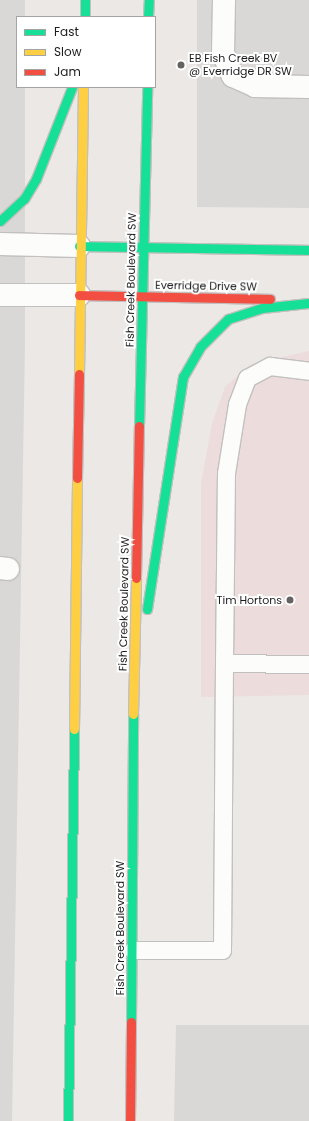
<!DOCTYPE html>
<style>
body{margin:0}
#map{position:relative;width:309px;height:1121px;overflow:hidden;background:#ebe8e5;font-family:Poppins,sans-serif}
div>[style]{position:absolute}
.residential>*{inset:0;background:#dad8d6}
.commercial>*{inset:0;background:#ecdcdb}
.roads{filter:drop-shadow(1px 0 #c2c0bf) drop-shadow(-1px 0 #c2c0bf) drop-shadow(0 1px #c2c0bf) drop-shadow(0 -1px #c2c0bf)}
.lane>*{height:17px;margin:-8.5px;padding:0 8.5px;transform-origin:8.5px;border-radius:8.5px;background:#fcfcfb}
.street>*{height:22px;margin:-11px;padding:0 11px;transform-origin:11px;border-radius:11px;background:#fcfcfb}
.fast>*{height:9px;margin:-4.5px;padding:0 4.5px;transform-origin:4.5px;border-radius:4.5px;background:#16e098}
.slow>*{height:9px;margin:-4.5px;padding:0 4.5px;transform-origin:4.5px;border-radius:4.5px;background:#ffcf43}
.jam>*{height:9px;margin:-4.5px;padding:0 4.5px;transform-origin:4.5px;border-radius:4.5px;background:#f24e42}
.dots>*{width:11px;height:11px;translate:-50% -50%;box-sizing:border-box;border:2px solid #fff;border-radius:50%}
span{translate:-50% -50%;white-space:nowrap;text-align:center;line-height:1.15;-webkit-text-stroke:4px #fff;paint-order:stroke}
.poi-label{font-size:11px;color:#1c1c1c}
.left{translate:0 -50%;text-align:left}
.right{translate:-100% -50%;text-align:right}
.street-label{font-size:11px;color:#1c1c1c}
.legend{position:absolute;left:16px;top:16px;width:140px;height:72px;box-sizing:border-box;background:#fff;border:1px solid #a4a4a4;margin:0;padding:5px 7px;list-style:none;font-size:12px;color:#1c1c1c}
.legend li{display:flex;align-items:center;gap:8px;height:20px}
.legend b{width:20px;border:1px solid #a4a4a4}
</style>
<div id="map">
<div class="residential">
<i style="clip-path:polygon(0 0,25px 0,25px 17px,17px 17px,17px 87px,25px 87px,25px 343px,12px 1121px,0 1121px)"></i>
<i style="clip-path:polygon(197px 0,309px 0,309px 208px,197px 207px)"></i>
<i style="clip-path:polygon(176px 1025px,309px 1025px,309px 1121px,174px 1121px)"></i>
</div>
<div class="commercial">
<i style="clip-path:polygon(309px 351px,309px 695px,201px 697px,201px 484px,212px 424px,225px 387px,251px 364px)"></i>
</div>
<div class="roads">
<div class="lane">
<i style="left:224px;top:663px;width:190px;rotate:-89.4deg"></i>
<i style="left:226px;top:473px;width:70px;rotate:-80.9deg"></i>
<i style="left:237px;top:404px;width:28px;rotate:-69deg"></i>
<i style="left:247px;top:378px;width:26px;rotate:-28deg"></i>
<i style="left:270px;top:366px;width:39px;rotate:7deg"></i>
<i style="left:133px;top:950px;width:89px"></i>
<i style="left:222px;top:950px;width:287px;rotate:-89.6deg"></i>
<i style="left:224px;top:663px;width:85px;rotate:0.7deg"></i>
</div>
<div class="street">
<i style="left:224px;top:0;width:53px;rotate:91.1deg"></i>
<i style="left:223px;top:53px;width:25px;rotate:67deg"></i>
<i style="left:233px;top:76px;width:24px;rotate:24deg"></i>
<i style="left:255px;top:86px;width:54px;rotate:1.1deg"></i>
<i style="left:0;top:244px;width:79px;rotate:1.5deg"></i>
<i style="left:0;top:295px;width:79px"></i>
<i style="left:0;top:568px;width:8px;rotate:7deg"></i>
</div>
<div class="fast">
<i style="left:85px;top:0;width:17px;rotate:90deg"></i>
<i style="left:148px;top:17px;width:17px;rotate:-87deg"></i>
<i style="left:0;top:221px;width:33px;rotate:-43deg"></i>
<i style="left:24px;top:199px;width:23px;rotate:-59deg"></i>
<i style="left:36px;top:179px;width:99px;rotate:-68.6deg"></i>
<i style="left:79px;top:246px;width:230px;rotate:1deg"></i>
<i style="left:139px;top:426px;width:339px;rotate:-88.6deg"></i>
<i style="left:147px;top:609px;width:235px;rotate:-81.2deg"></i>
<i style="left:183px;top:377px;width:34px;rotate:-60deg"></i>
<i style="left:200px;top:347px;width:40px;rotate:-45deg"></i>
<i style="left:228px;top:319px;width:36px;rotate:-18deg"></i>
<i style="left:262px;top:308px;width:47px;rotate:-6.1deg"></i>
<i style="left:131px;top:1022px;width:308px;rotate:-89.6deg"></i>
<i style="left:68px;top:1121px;width:392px;rotate:-89.1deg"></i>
</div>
<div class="slow">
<i style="left:79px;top:374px;width:287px;rotate:-89.2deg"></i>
<i style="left:133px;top:714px;width:136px;rotate:-88.7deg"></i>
<i style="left:74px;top:729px;width:251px;rotate:-89.3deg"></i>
</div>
<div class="jam">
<i style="left:79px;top:295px;width:191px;rotate:1.2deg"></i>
<i style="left:77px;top:478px;width:104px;rotate:-88.9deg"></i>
<i style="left:136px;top:578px;width:152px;rotate:-88.9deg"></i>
<i style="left:130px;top:1121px;width:99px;rotate:-89.4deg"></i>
</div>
</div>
<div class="dots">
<i style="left:181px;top:65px;background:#646362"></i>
<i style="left:290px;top:600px;background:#646362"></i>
</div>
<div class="poi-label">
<span class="left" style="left:189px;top:65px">EB Fish Creek BV<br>@ Everridge DR SW</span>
<span class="right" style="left:282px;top:600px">Tim Hortons</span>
</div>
<div class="street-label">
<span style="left:131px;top:280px;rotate:-89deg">Fish Creek Boulevard SW</span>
<span style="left:206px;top:286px;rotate:1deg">Everridge Drive SW</span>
<span style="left:124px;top:604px;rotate:-89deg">Fish Creek Boulevard SW</span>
<span style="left:120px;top:928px;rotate:-90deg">Fish Creek Boulevard SW</span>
</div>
<ul class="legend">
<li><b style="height:5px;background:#16e098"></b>Fast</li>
<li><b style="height:5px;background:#ffcf43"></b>Slow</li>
<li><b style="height:5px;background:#f24e42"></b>Jam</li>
</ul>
</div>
